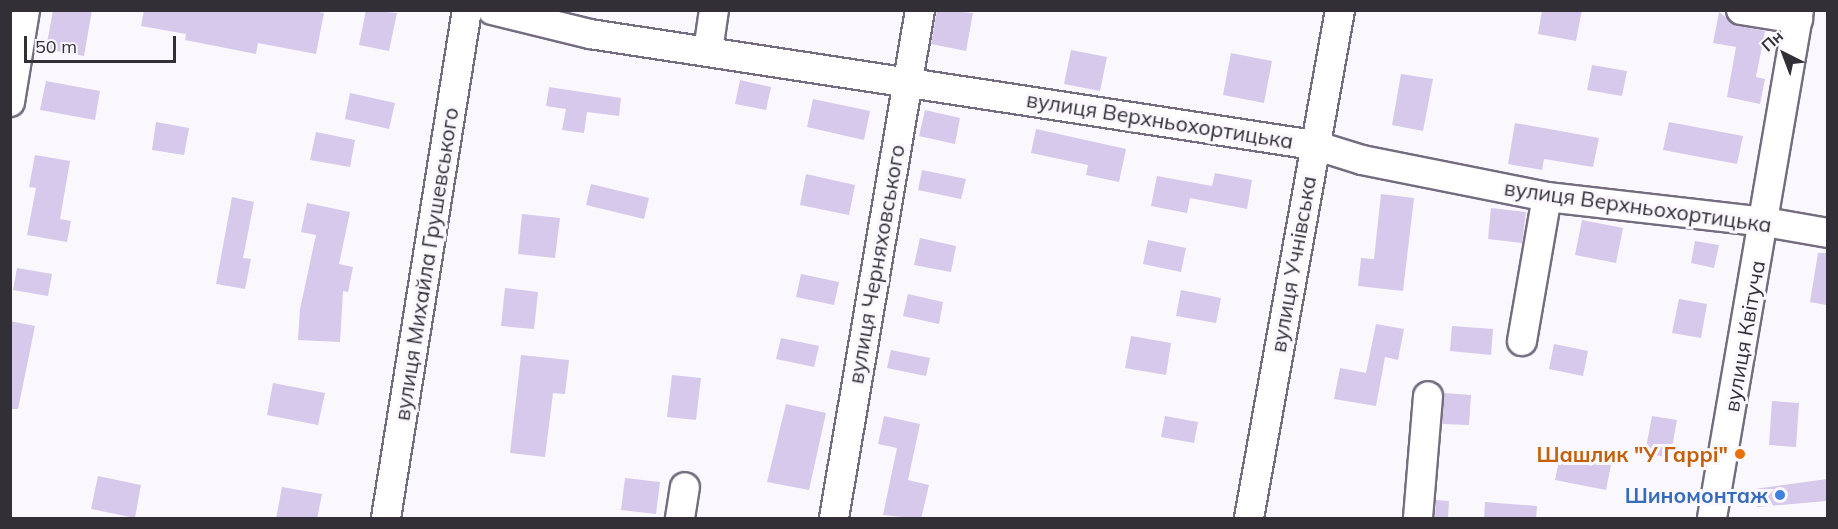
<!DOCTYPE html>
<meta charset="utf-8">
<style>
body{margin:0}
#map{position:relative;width:1838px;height:529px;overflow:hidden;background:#faf8fd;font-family:Mulish,sans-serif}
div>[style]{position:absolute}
.building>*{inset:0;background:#d7c9eb}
.roads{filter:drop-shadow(2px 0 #746c7f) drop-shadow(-2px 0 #746c7f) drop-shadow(0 2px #746c7f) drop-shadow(0 -2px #746c7f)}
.minor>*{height:28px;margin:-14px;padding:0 14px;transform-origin:14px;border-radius:14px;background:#fff}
.dots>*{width:16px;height:16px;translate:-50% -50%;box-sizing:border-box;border:3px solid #faf8fd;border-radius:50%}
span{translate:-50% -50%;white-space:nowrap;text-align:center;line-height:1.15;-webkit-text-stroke:6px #faf8fd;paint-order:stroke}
.street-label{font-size:21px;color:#322f37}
.food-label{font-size:21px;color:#c56008;font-weight:700}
.right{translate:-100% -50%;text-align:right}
.shop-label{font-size:21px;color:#366cbe;font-weight:700}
.frame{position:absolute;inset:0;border:12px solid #322f37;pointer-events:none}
.north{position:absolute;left:1754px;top:24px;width:60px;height:60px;-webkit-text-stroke:4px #faf8fd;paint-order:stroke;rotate:318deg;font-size:16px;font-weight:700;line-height:24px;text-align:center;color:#322f37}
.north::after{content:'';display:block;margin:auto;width:21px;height:27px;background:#322f37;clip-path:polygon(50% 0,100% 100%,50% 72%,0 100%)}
.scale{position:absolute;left:24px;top:36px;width:152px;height:27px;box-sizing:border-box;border:3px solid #322f37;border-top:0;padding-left:8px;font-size:18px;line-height:21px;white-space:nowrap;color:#322f37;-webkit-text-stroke:4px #faf8fd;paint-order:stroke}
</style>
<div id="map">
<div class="building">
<i style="clip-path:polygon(53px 10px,92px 10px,84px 56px,46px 49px)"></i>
<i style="clip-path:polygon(144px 10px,310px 10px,324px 13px,316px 54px,258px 43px,256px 54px,185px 40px,186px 34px,141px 26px)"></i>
<i style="clip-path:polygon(366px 10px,397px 13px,389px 51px,359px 45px)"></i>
<i style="clip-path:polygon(937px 10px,973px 13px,966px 51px,931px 44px)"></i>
<i style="clip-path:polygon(1542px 10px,1582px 10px,1576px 41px,1538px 34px)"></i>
<i style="clip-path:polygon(1719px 12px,1738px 26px,1765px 31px,1756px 77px,1765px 79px,1760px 104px,1727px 97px,1736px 47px,1713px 43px)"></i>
<i style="clip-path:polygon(1071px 50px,1107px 57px,1100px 91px,1064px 84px)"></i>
<i style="clip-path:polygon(1231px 53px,1272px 61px,1264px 103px,1223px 95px)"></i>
<i style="clip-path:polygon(1592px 65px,1627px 71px,1622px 96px,1587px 90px)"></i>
<i style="clip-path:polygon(1401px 74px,1433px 79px,1423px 131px,1392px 125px)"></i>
<i style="clip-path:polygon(740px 80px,771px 87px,766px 110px,735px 104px)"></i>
<i style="clip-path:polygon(46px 81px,100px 91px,95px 120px,40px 110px)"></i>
<i style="clip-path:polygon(549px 87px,621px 98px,619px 116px,587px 112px,584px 133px,562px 130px,566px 109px,546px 106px)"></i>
<i style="clip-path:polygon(350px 93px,395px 103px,389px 129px,345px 119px)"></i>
<i style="clip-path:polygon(813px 99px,870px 111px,864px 140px,807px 127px)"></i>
<i style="clip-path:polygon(925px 110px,960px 118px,955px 144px,919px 136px)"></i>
<i style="clip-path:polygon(156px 122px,189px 128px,184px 155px,152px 150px)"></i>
<i style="clip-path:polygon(1669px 122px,1743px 136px,1737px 164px,1663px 150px)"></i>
<i style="clip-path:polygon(1515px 123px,1599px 138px,1593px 167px,1544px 159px,1542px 170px,1508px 164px)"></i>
<i style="clip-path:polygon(1036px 129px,1126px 149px,1119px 182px,1086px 175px,1088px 165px,1031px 153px)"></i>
<i style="clip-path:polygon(316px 132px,355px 140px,350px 167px,310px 160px)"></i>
<i style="clip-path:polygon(35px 155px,70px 161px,60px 219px,71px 221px,67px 242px,27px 235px,36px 188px,29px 187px)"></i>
<i style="clip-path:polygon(922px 170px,966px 179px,961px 199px,918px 190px)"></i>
<i style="clip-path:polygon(1215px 173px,1252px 180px,1247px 209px,1190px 198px,1187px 213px,1151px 206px,1157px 176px,1212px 186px)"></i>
<i style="clip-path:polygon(806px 174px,855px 185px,849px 215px,800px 205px)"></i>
<i style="clip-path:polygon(591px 184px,649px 198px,644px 219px,586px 205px)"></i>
<i style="clip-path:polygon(1381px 194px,1414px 198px,1403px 291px,1358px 286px,1361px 258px,1374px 259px)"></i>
<i style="clip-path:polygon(232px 197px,254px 202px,243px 258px,251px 259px,245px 289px,216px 284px)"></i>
<i style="clip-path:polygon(307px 203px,350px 212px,339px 264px,353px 267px,348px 292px,343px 291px,340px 342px,298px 340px,300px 309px,316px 235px,301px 232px)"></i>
<i style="clip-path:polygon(1491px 208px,1526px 212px,1522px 243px,1488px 239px)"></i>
<i style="clip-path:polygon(522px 214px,560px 218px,555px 258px,518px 254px)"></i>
<i style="clip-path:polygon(1582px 220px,1623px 228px,1616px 263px,1575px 255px)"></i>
<i style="clip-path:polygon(920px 238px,956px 246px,951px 272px,914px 265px)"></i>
<i style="clip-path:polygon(1148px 240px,1186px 248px,1181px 272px,1143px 264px)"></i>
<i style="clip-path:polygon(1695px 241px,1719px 245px,1714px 268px,1691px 263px)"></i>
<i style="clip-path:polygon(1818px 253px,1827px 253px,1827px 305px,1810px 302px)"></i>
<i style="clip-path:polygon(17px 268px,52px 274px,48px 296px,13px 290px)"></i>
<i style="clip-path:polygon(801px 274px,839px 282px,834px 305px,796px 297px)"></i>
<i style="clip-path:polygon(505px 288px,538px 292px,534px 329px,501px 326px)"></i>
<i style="clip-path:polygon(1181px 290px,1221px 298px,1216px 323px,1176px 316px)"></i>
<i style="clip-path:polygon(908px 294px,943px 302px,939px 324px,903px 316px)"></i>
<i style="clip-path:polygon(1679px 299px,1707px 304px,1701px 338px,1672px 333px)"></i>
<i style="clip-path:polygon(10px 321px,35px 326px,18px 409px,10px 409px)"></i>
<i style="clip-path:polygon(1376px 324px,1404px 329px,1398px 360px,1385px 357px,1376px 406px,1334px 399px,1340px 368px,1366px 373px)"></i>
<i style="clip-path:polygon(1452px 326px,1493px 329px,1491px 355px,1450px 351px)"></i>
<i style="clip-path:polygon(1131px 336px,1171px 343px,1166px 375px,1125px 368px)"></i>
<i style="clip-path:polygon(781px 338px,819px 346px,814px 367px,776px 359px)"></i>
<i style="clip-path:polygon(1554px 344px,1588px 351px,1583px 376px,1549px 369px)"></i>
<i style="clip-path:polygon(891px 350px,930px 358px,926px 376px,887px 368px)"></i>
<i style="clip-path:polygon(521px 355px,569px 360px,565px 394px,553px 393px,545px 457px,510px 453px)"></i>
<i style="clip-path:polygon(672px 375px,701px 378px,696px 420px,667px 417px)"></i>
<i style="clip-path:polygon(273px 383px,325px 393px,318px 425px,267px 415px)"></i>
<i style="clip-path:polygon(1444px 393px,1471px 395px,1469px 425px,1442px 424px)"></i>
<i style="clip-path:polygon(1772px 401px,1799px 403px,1796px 447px,1769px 445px)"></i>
<i style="clip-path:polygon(786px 404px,826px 413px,809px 490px,767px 482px)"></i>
<i style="clip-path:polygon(884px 416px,920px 424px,908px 480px,929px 485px,921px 519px,883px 515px,897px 448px,878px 444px)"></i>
<i style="clip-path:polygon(1165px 416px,1198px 422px,1194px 443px,1161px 437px)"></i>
<i style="clip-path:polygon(1652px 416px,1677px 420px,1670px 458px,1645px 453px)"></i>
<i style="clip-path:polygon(1561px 450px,1612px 460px,1606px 490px,1555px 480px)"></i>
<i style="clip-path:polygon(98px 476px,141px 485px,135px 518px,91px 509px)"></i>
<i style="clip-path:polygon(625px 478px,660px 482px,656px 514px,621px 510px)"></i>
<i style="clip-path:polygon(1827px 479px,1827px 501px,1757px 507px,1754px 489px)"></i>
<i style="clip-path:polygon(282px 487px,322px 494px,317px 519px,276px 519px)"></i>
<i style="clip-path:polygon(1436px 500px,1449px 501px,1448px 519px,1435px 519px)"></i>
<i style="clip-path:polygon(1485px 502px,1537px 506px,1536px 519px,1484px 519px)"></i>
</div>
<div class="roads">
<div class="minor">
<i style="left:492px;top:10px;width:101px;rotate:13.8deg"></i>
<i style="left:590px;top:34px;width:732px;rotate:8.72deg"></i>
<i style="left:1314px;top:145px;width:50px;rotate:17.4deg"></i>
<i style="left:1362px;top:160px;width:189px;rotate:11.3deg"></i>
<i style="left:1547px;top:197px;width:219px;rotate:6.5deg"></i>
<i style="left:1765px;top:222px;width:64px;rotate:9.9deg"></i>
<i style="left:1741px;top:10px;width:58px;rotate:9deg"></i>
<i style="left:708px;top:51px;width:41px;rotate:-81.7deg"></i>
<i style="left:10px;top:102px;width:93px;rotate:-80.7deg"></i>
<i style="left:1522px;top:341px;width:146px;rotate:-80.2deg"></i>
<i style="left:386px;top:518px;width:514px;rotate:-80.94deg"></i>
<i style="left:680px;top:518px;width:31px;rotate:-81deg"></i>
<i style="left:834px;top:518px;width:515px;rotate:-80.39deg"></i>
<i style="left:1249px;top:518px;width:516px;rotate:-79.84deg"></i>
<i style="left:1418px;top:518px;width:122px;rotate:-85.3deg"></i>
<i style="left:1712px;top:518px;width:515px;rotate:-80.28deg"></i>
</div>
</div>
<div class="dots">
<i style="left:1740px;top:454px;background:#e8710a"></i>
<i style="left:1780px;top:495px;background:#3f7fe0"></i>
</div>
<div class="street-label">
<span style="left:1160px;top:120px;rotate:9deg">вулиця Верхньохортицька</span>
<span style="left:1638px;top:206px;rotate:8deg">вулиця Верхньохортицька</span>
<span style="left:426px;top:264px;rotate:-81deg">вулиця Михайла Грушевського</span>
<span style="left:876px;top:264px;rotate:-80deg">вулиця Черняховського</span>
<span style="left:1293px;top:264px;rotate:-80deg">вулиця Учнівська</span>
<span style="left:1744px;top:336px;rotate:-80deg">вулиця Квітуча</span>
</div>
<div class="food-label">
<span class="right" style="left:1728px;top:454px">Шашлик "У Гаррі"</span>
</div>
<div class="shop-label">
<span class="right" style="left:1768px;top:495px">Шиномонтаж</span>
</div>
<div class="frame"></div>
<div class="north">Пн</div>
<div class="scale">50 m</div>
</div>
